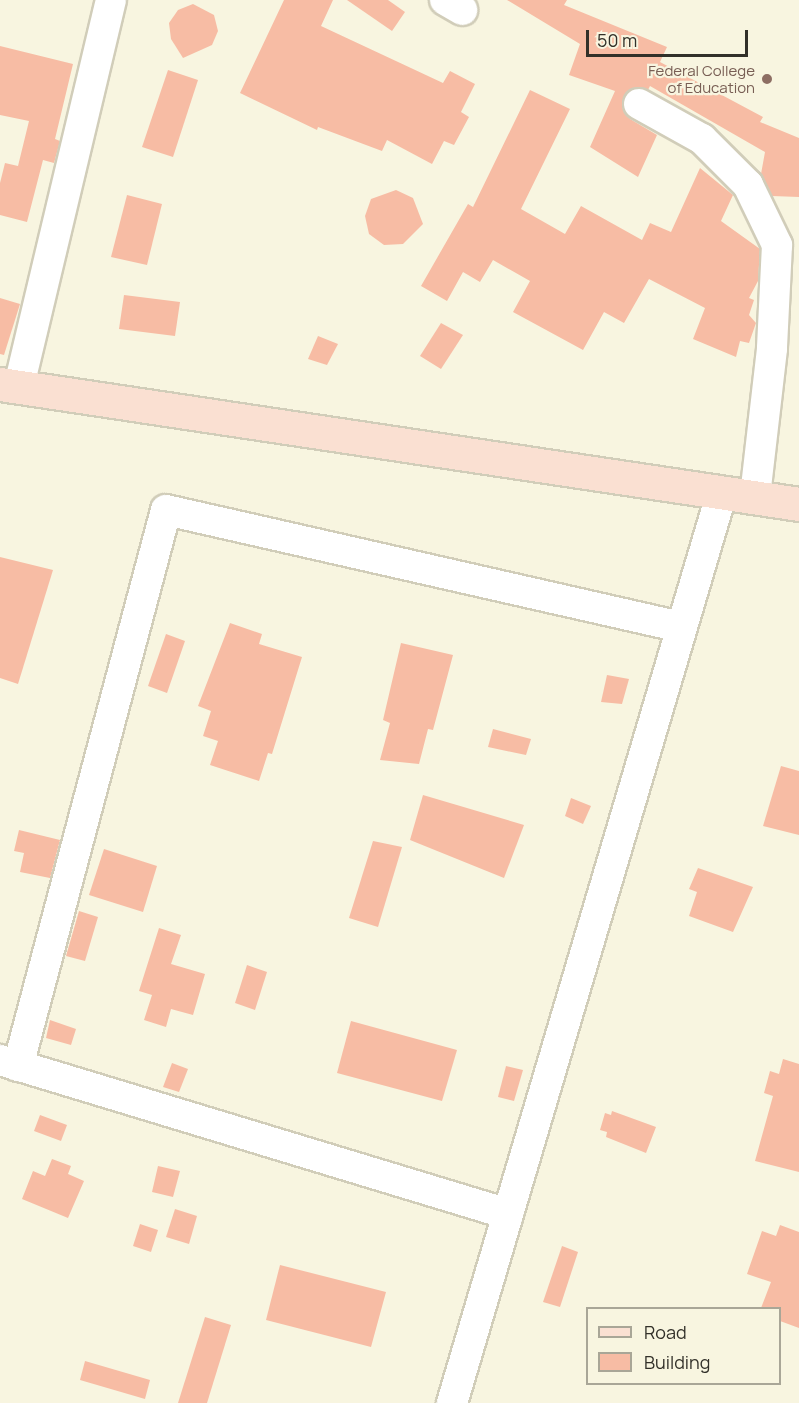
<!DOCTYPE html>
<style>
body{margin:0}
#map{position:relative;width:799px;height:1403px;overflow:hidden;background:#f8f5e0;font-family:Manrope,sans-serif}
div>[style]{position:absolute}
.building>*{inset:0;background:#f7bca4}
.roads{filter:drop-shadow(2px 0 #d1cdb9) drop-shadow(-2px 0 #d1cdb9) drop-shadow(0 2px #d1cdb9) drop-shadow(0 -2px #d1cdb9)}
.minor>*{height:30px;margin:-15px;padding:0 15px;transform-origin:15px;border-radius:15px;background:#fff}
.major>*{height:33px;margin:-16.5px;padding:0 16.5px;transform-origin:16.5px;border-radius:16.5px;background:#fae0d2}
.dots>*{width:16px;height:16px;translate:-50% -50%;box-sizing:border-box;border:3px solid #f8f5e0;border-radius:50%}
span{translate:-50% -50%;white-space:nowrap;text-align:center;line-height:1.15;-webkit-text-stroke:4.5px #f8f5e0;paint-order:stroke}
.education-label{font-size:15px;color:#785e54}
.right{translate:-100% -50%;text-align:right}
.legend{position:absolute;left:586px;top:1307px;width:195px;height:78px;box-sizing:border-box;background:#f8f5e0;border:2px solid #a9a697;margin:0;padding:8px 10px;list-style:none;font-size:18px;color:#323029}
.legend li{display:flex;align-items:center;gap:12px;height:30px}
.legend b{width:30px;border:2px solid #a9a697}
.scale{position:absolute;left:586px;top:30px;width:162px;height:27px;box-sizing:border-box;border:3px solid #323029;border-top:0;padding-left:8px;font-size:18px;line-height:21px;white-space:nowrap;color:#323029;-webkit-text-stroke:4px #f8f5e0;paint-order:stroke}
</style>
<div id="map">
<div class="building">
<i style="clip-path:polygon(284px 0,333px 0,321px 26px,443px 83px,450px 71px,475px 84px,461px 112px,469px 117px,454px 145px,444px 141px,432px 164px,387px 140px,382px 151px,318px 127px,317px 130px,240px 93px)"></i>
<i style="clip-path:polygon(347px 0,388px 0,405px 12px,392px 31px)"></i>
<i style="clip-path:polygon(507px 0,567px 0,564px 5px,667px 47px,660px 62px,763px 117px,760px 122px,799px 138px,799px 197px,772px 196px,761px 174px,765px 152px,650px 86px,648px 90px,630px 90px,622px 104px,630px 119px,657px 135px,638px 177px,590px 147px,615px 91px,569px 75px,580px 44px)"></i>
<i style="clip-path:polygon(193px 4px,214px 15px,218px 31px,212px 45px,183px 58px,171px 39px,169px 23px,178px 10px)"></i>
<i style="clip-path:polygon(0 46px,73px 64px,55px 139px,60px 141px,54px 163px,43px 160px,27px 222px,0 215px,0 183px,5px 163px,18px 166px,29px 121px,0 115px)"></i>
<i style="clip-path:polygon(168px 70px,198px 80px,173px 157px,142px 147px)"></i>
<i style="clip-path:polygon(530px 90px,570px 109px,521px 209px,565px 234px,581px 206px,642px 240px,650px 223px,671px 232px,700px 168px,733px 195px,721px 221px,760px 249px,758px 281px,749px 298px,754px 300px,749px 315px,756px 323px,749px 343px,740px 341px,736px 357px,693px 339px,705px 308px,649px 279px,624px 323px,604px 312px,583px 350px,513px 312px,530px 281px,493px 260px,480px 282px,463px 272px,447px 301px,421px 286px,468px 204px,473px 207px)"></i>
<i style="clip-path:polygon(396px 190px,413px 198px,423px 224px,403px 244px,384px 245px,369px 234px,365px 216px,371px 199px)"></i>
<i style="clip-path:polygon(127px 195px,162px 204px,147px 265px,111px 257px)"></i>
<i style="clip-path:polygon(124px 295px,180px 302px,175px 336px,119px 329px)"></i>
<i style="clip-path:polygon(0 298px,20px 304px,4px 355px,0 354px)"></i>
<i style="clip-path:polygon(441px 323px,463px 335px,441px 369px,420px 356px)"></i>
<i style="clip-path:polygon(318px 336px,338px 344px,327px 365px,308px 359px)"></i>
<i style="clip-path:polygon(0 557px,53px 570px,18px 684px,0 678px)"></i>
<i style="clip-path:polygon(230px 623px,262px 634px,259px 644px,302px 657px,272px 754px,268px 753px,259px 781px,210px 765px,218px 741px,203px 736px,211px 711px,198px 706px)"></i>
<i style="clip-path:polygon(166px 634px,185px 641px,167px 693px,148px 686px)"></i>
<i style="clip-path:polygon(401px 643px,453px 655px,433px 730px,428px 729px,419px 764px,380px 760px,390px 723px,383px 720px)"></i>
<i style="clip-path:polygon(607px 675px,629px 679px,622px 704px,601px 702px)"></i>
<i style="clip-path:polygon(493px 729px,531px 739px,526px 755px,488px 747px)"></i>
<i style="clip-path:polygon(781px 766px,799px 771px,799px 835px,763px 826px)"></i>
<i style="clip-path:polygon(423px 795px,524px 825px,504px 878px,410px 840px)"></i>
<i style="clip-path:polygon(571px 798px,591px 806px,583px 824px,565px 816px)"></i>
<i style="clip-path:polygon(19px 830px,60px 840px,50px 878px,20px 872px,24px 853px,14px 851px)"></i>
<i style="clip-path:polygon(373px 841px,402px 847px,378px 927px,349px 918px)"></i>
<i style="clip-path:polygon(104px 849px,157px 866px,143px 912px,89px 895px)"></i>
<i style="clip-path:polygon(698px 868px,753px 887px,733px 932px,689px 916px,697px 892px,689px 889px)"></i>
<i style="clip-path:polygon(79px 911px,98px 917px,85px 961px,66px 956px)"></i>
<i style="clip-path:polygon(159px 928px,181px 935px,171px 964px,205px 974px,193px 1015px,171px 1009px,166px 1027px,144px 1020px,152px 995px,139px 991px)"></i>
<i style="clip-path:polygon(247px 965px,267px 972px,255px 1010px,235px 1003px)"></i>
<i style="clip-path:polygon(50px 1020px,76px 1029px,71px 1045px,46px 1038px)"></i>
<i style="clip-path:polygon(351px 1021px,457px 1050px,442px 1101px,337px 1073px)"></i>
<i style="clip-path:polygon(783px 1059px,799px 1064px,799px 1172px,755px 1161px,773px 1096px,764px 1093px,770px 1071px,779px 1074px)"></i>
<i style="clip-path:polygon(172px 1063px,188px 1069px,179px 1092px,163px 1087px)"></i>
<i style="clip-path:polygon(506px 1066px,523px 1070px,514px 1101px,498px 1097px)"></i>
<i style="clip-path:polygon(612px 1111px,656px 1127px,646px 1153px,606px 1137px,607px 1132px,600px 1130px,605px 1113px,611px 1115px)"></i>
<i style="clip-path:polygon(40px 1115px,67px 1125px,61px 1141px,34px 1131px)"></i>
<i style="clip-path:polygon(52px 1159px,71px 1166px,68px 1174px,84px 1181px,68px 1218px,22px 1199px,33px 1171px,45px 1176px)"></i>
<i style="clip-path:polygon(158px 1166px,180px 1171px,173px 1197px,152px 1192px)"></i>
<i style="clip-path:polygon(175px 1209px,197px 1216px,189px 1244px,166px 1237px)"></i>
<i style="clip-path:polygon(140px 1224px,158px 1230px,151px 1252px,133px 1246px)"></i>
<i style="clip-path:polygon(780px 1225px,799px 1232px,799px 1328px,780px 1321px,780px 1308px,761px 1308px,771px 1282px,747px 1274px,762px 1231px,776px 1236px)"></i>
<i style="clip-path:polygon(562px 1246px,578px 1252px,560px 1307px,543px 1302px)"></i>
<i style="clip-path:polygon(280px 1265px,386px 1292px,371px 1347px,266px 1320px)"></i>
<i style="clip-path:polygon(205px 1317px,231px 1325px,207px 1403px,178px 1403px)"></i>
<i style="clip-path:polygon(85px 1361px,150px 1380px,145px 1399px,80px 1380px)"></i>
</div>
<div class="roads">
<div class="minor">
<i style="left:445px;top:0;width:20px;rotate:30deg"></i>
<i style="left:639px;top:104px;width:72px;rotate:29.1deg"></i>
<i style="left:702px;top:139px;width:65px;rotate:45deg"></i>
<i style="left:748px;top:185px;width:67px;rotate:64.2deg"></i>
<i style="left:777px;top:245px;width:104px;rotate:92.8deg"></i>
<i style="left:772px;top:349px;width:149px;rotate:96.6deg"></i>
<i style="left:19px;top:386px;width:397px;rotate:-76.6deg"></i>
<i style="left:0;top:1060px;width:531px;rotate:16.86deg"></i>
<i style="left:18px;top:1066px;width:575px;rotate:-75.09deg"></i>
<i style="left:166px;top:510px;width:528px;rotate:12.8deg"></i>
<i style="left:452px;top:1403px;width:950px;rotate:-73.49deg"></i>
</div>
<div class="major">
<i style="left:0;top:384px;width:808px;rotate:8.54deg"></i>
</div>
</div>
<div class="dots">
<i style="left:767px;top:79px;background:#8d6e63"></i>
</div>
<div class="education-label">
<span class="right" style="left:755px;top:79px">Federal College<br>of Education</span>
</div>
<ul class="legend">
<li><b style="height:8px;background:#fae0d2"></b>Road</li>
<li><b style="height:16px;background:#f7bca4"></b>Building</li>
</ul>
<div class="scale">50 m</div>
</div>
